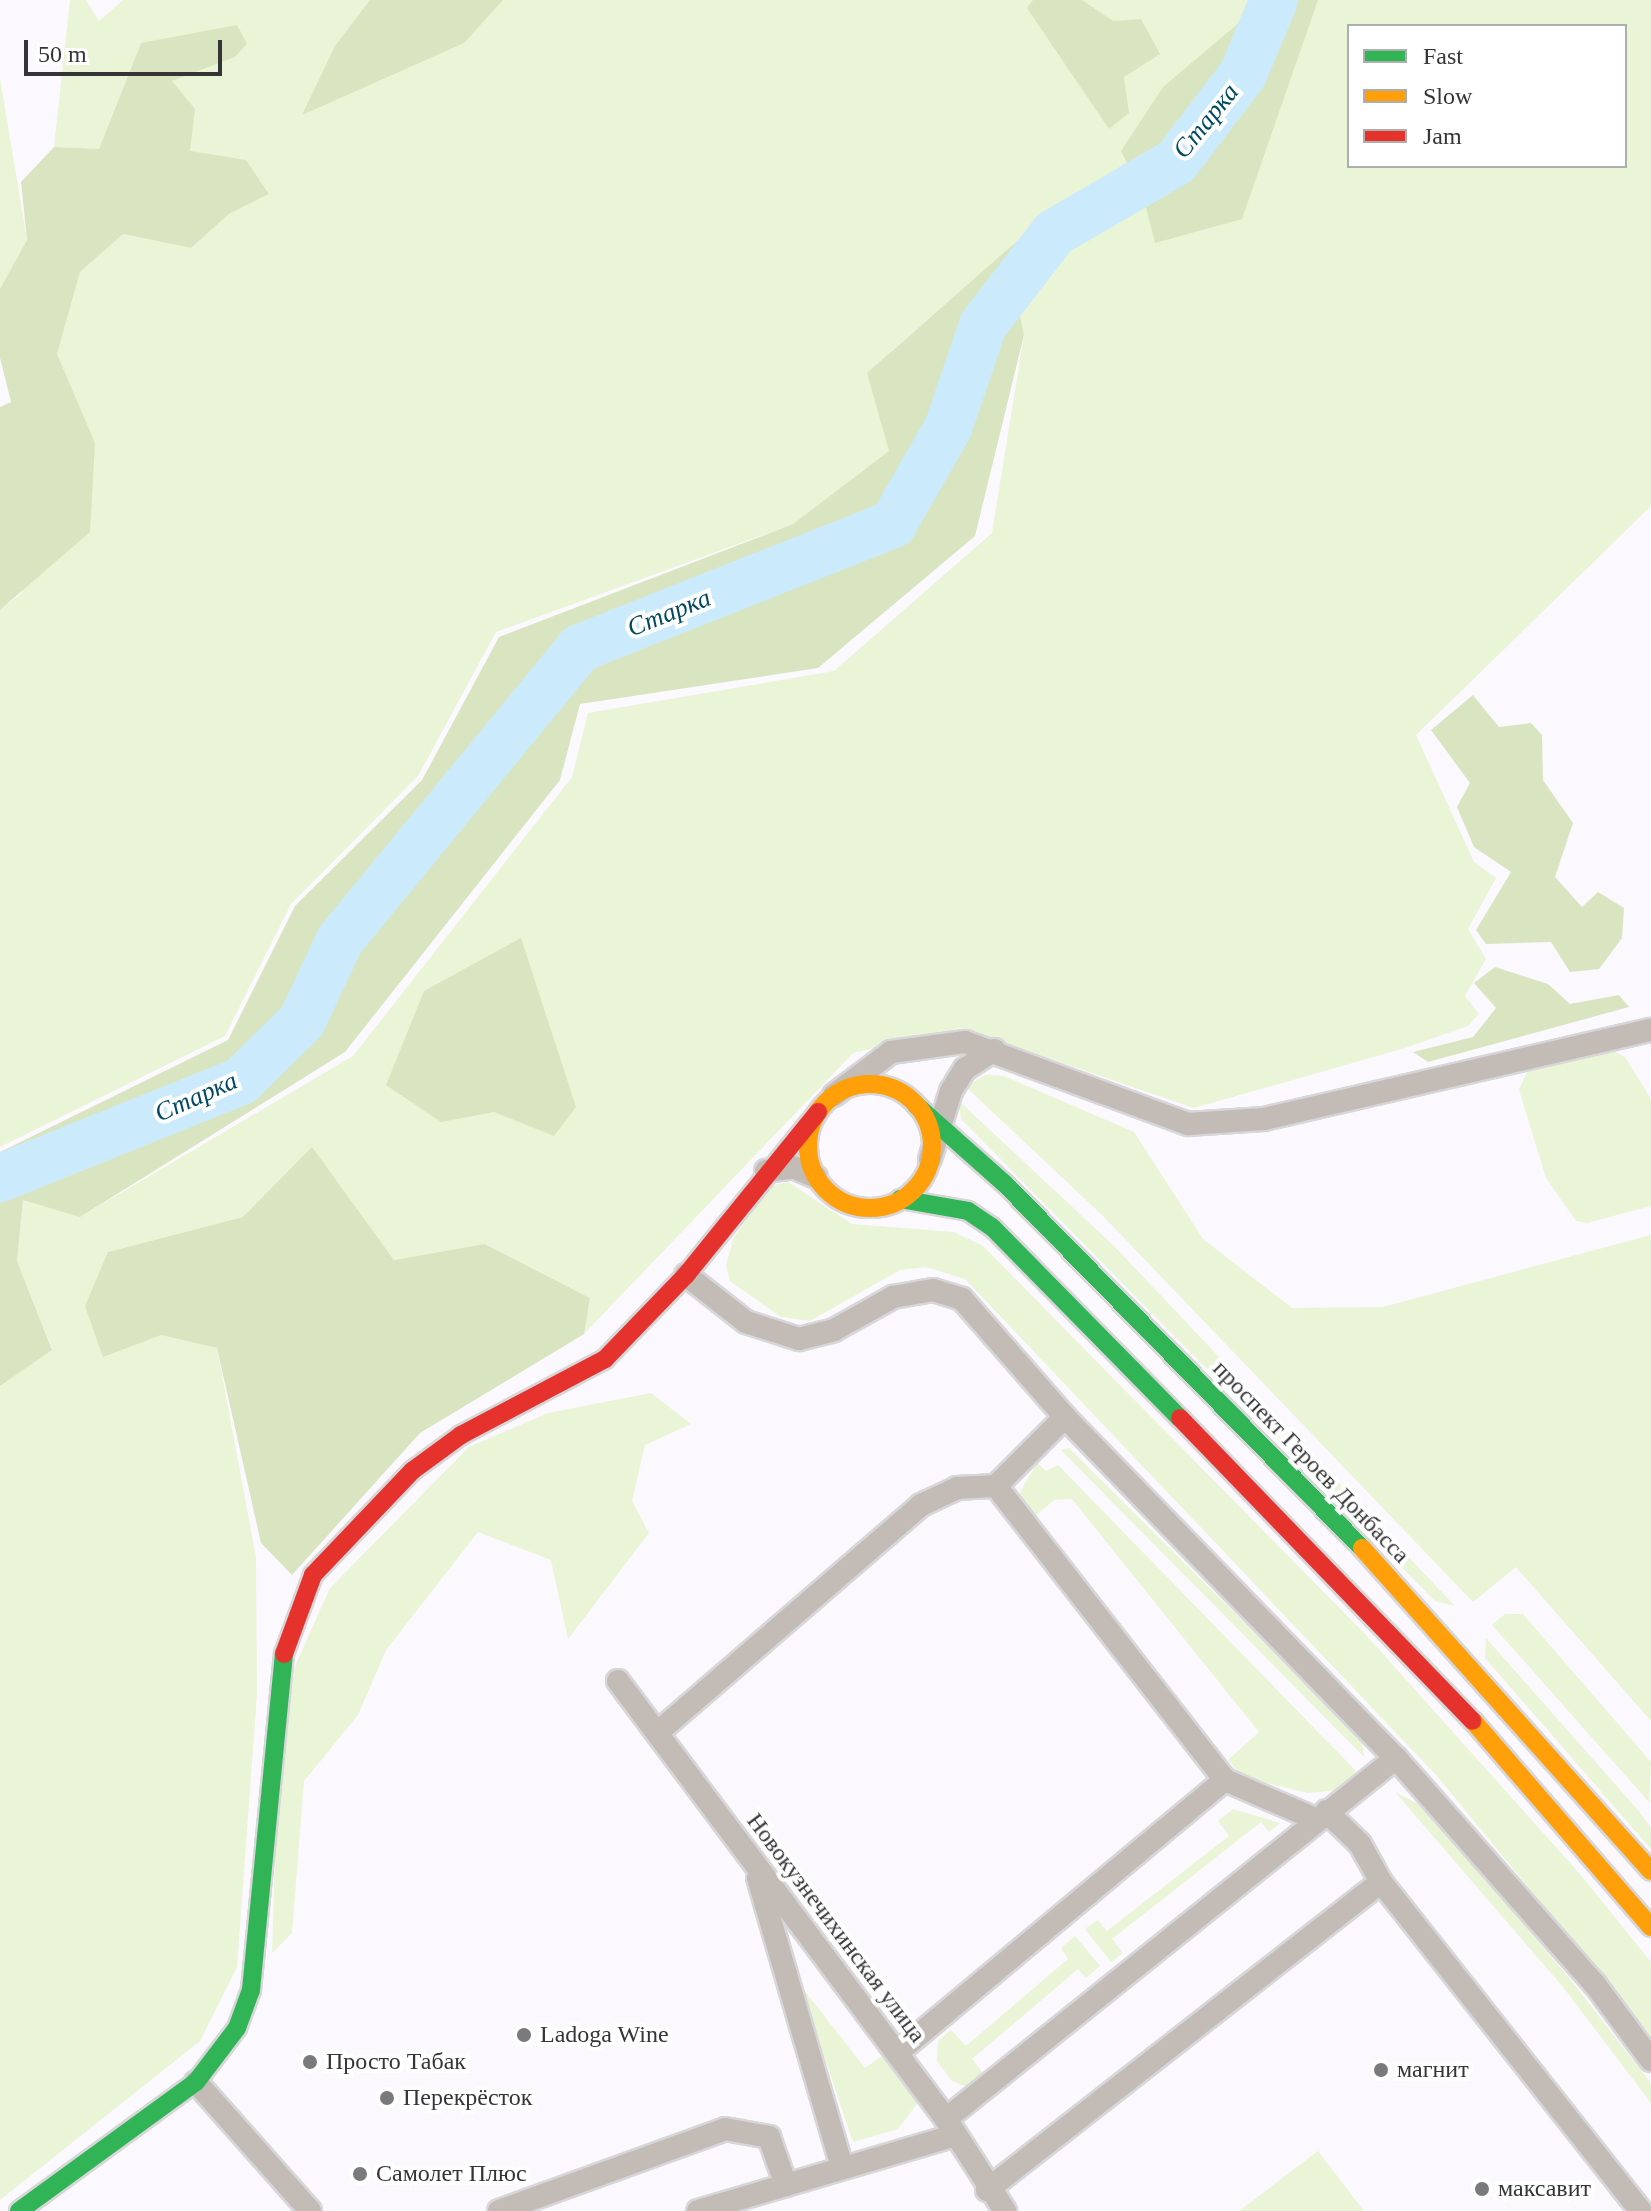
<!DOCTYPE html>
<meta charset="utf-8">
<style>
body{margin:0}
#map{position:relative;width:1651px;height:2211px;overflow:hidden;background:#fbf9fd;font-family:Georgia,serif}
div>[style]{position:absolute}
.green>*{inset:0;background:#eaf4d6}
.forest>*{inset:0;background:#d9e5c0}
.river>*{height:48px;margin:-24px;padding:0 24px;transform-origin:24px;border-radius:24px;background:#cbebfd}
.roads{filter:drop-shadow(2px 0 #d7d6d9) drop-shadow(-2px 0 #d7d6d9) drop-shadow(0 2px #d7d6d9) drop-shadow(0 -2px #d7d6d9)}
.street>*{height:22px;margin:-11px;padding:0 11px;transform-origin:11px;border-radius:11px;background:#c2bbb6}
.fast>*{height:18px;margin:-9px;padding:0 9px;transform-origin:9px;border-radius:9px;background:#30b455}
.slow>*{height:18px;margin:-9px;padding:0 9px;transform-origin:9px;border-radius:9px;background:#ff9f0a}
.slow>.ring{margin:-9px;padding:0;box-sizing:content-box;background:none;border:18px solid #ff9f0a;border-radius:50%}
.jam>*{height:18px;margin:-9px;padding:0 9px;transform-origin:9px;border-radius:9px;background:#e5322d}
.dots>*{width:22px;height:22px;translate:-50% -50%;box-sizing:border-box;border:4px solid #fff;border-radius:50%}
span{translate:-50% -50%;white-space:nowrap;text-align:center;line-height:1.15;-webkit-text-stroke:8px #fff;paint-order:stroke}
.street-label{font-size:24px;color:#353437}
.poi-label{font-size:24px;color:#353437}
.left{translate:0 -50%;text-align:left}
.water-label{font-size:26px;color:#014962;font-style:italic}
.legend{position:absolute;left:1347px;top:24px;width:280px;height:144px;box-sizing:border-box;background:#fff;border:2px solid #aeaeaf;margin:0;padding:10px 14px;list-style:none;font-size:24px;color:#353437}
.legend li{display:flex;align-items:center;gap:16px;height:40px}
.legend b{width:40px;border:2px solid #aeaeaf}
.scale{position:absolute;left:24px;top:40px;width:198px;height:36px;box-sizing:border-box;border:4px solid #353437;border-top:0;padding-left:10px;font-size:24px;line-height:28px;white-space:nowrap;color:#353437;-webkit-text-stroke:6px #fff;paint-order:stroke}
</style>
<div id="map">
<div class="green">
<i style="clip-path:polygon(70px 0,86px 0,99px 21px,123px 0,1251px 0,1236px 38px,1159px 158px,1052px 210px,888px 354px,890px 451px,793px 524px,496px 632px,418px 776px,291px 904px,225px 1036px,0 1147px,0 610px,23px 592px,78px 404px,57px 354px,80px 272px,123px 234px,191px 248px,229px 214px,269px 194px,246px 160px,190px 152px,172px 81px,235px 57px,141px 43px,99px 149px,54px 147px)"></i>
<i style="clip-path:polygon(evenodd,1291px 0,1651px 0,1651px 506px,1416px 735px,1474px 862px,1496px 878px,1468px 929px,1486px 959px,1465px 996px,1479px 1014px,1468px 1026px,1405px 1048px,1194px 1108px,961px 1028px,853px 1053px,584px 1334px,590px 1298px,486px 1244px,394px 1260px,312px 1148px,243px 1217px,108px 1252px,161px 1335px,217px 1348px,256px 1557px,257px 1694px,237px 1967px,200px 2041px,0 2200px,0 1386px,52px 1349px,17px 1261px,23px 1199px,80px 1217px,353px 1056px,572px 777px,588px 713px,834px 671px,992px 533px,1024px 335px,1017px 302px,1068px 241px,1194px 163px,1291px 0,1349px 26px,1625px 26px,1625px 166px,1349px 166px,1349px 26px)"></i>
<i style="clip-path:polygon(0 78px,27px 240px,0 289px)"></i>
<i style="clip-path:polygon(1610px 1049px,1625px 1057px,1651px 1099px,1651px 1206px,1587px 1223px,1576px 1221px,1546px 1178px,1519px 1090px,1527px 1072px)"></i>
<i style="clip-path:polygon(984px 1075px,1004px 1076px,1134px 1132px,1203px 1239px,1292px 1308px,1383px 1307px,1651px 1235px,1651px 1721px,1516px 1567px,1473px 1602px,1102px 1215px,966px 1087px)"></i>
<i style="clip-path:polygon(959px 1101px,1114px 1246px,1455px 1606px,1435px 1601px,961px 1119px)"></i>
<i style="clip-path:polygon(788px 1182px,852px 1224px,954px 1232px,983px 1246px,1366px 1635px,1580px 1874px,1651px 1962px,1651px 2036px,1437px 1776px,965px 1279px,926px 1267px,900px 1270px,810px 1321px,781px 1317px,730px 1281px,726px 1265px,734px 1237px,770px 1186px)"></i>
<i style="clip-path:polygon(651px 1393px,691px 1424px,645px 1445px,632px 1501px,649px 1533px,568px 1639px,551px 1560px,478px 1532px,386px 1650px,358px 1715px,304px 1781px,292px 1933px,272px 1953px,278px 1765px,295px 1666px,330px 1588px,469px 1447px,548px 1413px)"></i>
<i style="clip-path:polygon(1069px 1448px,1362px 1740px,1364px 1757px,1061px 1450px)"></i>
<i style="clip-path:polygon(1037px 1463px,1046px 1471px,1058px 1465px,1356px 1771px,1339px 1790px,1308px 1793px,1243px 1777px,1228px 1760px,1259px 1732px,1072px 1499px,1054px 1500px,1035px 1516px,1019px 1494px)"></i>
<i style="clip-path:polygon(1505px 1614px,1523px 1614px,1651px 1762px,1649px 1802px,1492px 1625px)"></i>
<i style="clip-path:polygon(1486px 1638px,1637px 1809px,1651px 1828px,1651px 1849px,1485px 1658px)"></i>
<i style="clip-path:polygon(1395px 1792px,1425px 1807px,1570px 1979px,1651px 2083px,1651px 2103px,1563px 1987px)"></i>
<i style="clip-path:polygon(1233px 1809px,1280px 1823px,1269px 1832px,1261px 1822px,1112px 1939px,1123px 1953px,1111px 1962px,1085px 1929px,1098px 1920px,1107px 1931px,1229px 1836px,1218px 1821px)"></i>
<i style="clip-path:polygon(1075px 1936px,1100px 1966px,1086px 1978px,1078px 1969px,972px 2059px,984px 2074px,968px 2087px,952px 2081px,937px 2061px,938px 2041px,951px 2030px,966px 2046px,1068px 1959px,1061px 1948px)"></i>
<i style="clip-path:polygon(800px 1985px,865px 2068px,882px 2056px,920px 2100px,898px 2129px,853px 2142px)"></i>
<i style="clip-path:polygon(1318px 2151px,1364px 2211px,1239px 2211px)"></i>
</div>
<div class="forest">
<i style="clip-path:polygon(370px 0,503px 0,464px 43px,302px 115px,335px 46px)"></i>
<i style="clip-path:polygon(1033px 0,1082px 0,1113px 21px,1141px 19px,1160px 54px,1124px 77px,1129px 113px,1109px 129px,1027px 8px)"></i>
<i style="clip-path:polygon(1254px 0,1318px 0,1242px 219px,1155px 243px,1143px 195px,1068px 241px,1017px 302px,1024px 335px,975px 536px,818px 668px,580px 704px,560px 780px,345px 1052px,80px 1217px,23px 1200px,17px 1261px,52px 1350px,0 1386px,0 1152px,228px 1040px,295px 906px,422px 780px,499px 637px,793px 524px,889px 451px,867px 373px,1052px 210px,1131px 172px,1121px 151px,1163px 87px,1253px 11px)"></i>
<i style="clip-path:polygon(237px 25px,247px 44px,235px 57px,172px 81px,195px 109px,190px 151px,246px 160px,269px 194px,229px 214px,191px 248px,123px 234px,80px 272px,57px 354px,95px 443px,90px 532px,0 610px,0 407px,11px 402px,0 358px,0 289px,27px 240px,21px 182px,54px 147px,99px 149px,141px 43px)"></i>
<i style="clip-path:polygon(1473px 695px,1499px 727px,1531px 723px,1542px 735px,1543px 780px,1573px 823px,1555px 877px,1582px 907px,1598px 892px,1624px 908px,1622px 938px,1599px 969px,1570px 972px,1551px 942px,1486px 944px,1476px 930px,1511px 872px,1474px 847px,1457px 807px,1470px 783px,1431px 730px)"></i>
<i style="clip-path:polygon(521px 938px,576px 1107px,554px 1136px,494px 1112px,441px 1122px,386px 1085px,424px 991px)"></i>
<i style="clip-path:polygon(1495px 967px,1548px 984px,1570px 1004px,1619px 995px,1629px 1007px,1428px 1062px,1413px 1052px,1473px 1037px,1496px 1008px,1474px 983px)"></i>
<i style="clip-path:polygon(312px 1147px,394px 1260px,485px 1244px,590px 1298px,584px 1334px,420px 1433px,292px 1575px,261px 1543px,217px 1348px,161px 1335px,103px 1357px,85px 1306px,108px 1252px,243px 1217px)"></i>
</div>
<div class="river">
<i style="left:0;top:1178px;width:260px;rotate:-21.9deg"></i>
<i style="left:241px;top:1081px;width:86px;rotate:-44.5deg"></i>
<i style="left:302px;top:1021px;width:89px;rotate:-64.9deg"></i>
<i style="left:340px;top:940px;width:378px;rotate:-50.6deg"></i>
<i style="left:580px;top:648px;width:337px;rotate:-21.6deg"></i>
<i style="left:893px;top:524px;width:111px;rotate:-60.2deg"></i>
<i style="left:948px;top:428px;width:109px;rotate:-71.2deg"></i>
<i style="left:983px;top:325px;width:116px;rotate:-52.3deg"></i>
<i style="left:1054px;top:233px;width:141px;rotate:-30.2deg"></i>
<i style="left:1176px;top:162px;width:111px;rotate:-52.7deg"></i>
<i style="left:1243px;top:74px;width:80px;rotate:-67.3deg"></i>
</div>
<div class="roads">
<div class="street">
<i style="left:834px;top:1095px;width:71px;rotate:-37deg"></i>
<i style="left:891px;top:1052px;width:75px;rotate:-7.7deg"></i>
<i style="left:965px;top:1042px;width:238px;rotate:20.2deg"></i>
<i style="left:1188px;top:1124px;width:76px;rotate:-3.8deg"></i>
<i style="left:1264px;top:1119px;width:397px;rotate:-13deg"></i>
<i style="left:930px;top:1159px;width:71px;rotate:-72.8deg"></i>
<i style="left:951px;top:1091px;width:26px;rotate:-58deg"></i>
<i style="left:965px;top:1069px;width:35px;rotate:-33deg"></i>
<i style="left:766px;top:1171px;width:27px;rotate:-8deg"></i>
<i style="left:793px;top:1167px;width:25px;rotate:23deg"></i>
<i style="left:686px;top:1275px;width:76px;rotate:38.1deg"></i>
<i style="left:746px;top:1322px;width:56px;rotate:17.8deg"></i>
<i style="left:799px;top:1339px;width:36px;rotate:-14deg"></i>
<i style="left:834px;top:1330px;width:68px;rotate:-29.2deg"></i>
<i style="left:893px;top:1297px;width:41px;rotate:-9.9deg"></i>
<i style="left:933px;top:1290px;width:30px;rotate:17deg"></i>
<i style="left:962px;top:1299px;width:157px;rotate:48.9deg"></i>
<i style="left:1065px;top:1417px;width:475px;rotate:45.9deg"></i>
<i style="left:1396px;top:1758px;width:300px;rotate:48.7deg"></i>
<i style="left:1594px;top:1983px;width:96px;rotate:53.5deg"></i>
<i style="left:1065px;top:1417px;width:98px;rotate:135deg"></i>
<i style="left:996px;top:1486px;width:373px;rotate:52.1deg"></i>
<i style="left:618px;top:1681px;width:547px;rotate:53.17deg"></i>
<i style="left:946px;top:2119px;width:109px;rotate:57.3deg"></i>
<i style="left:657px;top:1733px;width:349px;rotate:-40.8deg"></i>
<i style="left:921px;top:1505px;width:40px;rotate:-25deg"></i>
<i style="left:957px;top:1488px;width:39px;rotate:-3deg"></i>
<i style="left:758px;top:1878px;width:302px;rotate:73.8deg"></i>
<i style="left:1381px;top:1882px;width:419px;rotate:51.7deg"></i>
<i style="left:897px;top:2053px;width:427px;rotate:-39.8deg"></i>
<i style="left:1225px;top:1780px;width:98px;rotate:23.4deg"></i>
<i style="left:196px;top:2082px;width:172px;rotate:48.5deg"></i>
<i style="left:946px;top:2119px;width:577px;rotate:-38.74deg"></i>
<i style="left:987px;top:2190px;width:500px;rotate:-38.02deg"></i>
<i style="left:1381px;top:1882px;width:43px;rotate:-118.9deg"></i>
<i style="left:1360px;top:1844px;width:47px;rotate:-135.9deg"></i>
<i style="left:499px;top:2211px;width:240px;rotate:-19.9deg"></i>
<i style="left:725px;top:2129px;width:45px;rotate:10.3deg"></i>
<i style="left:769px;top:2137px;width:51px;rotate:70.5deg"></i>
<i style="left:698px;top:2211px;width:269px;rotate:-16.4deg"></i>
</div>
<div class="fast">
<i style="left:916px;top:1105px;width:119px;rotate:41.6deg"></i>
<i style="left:1005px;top:1184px;width:510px;rotate:45.56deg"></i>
<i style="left:900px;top:1199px;width:69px;rotate:10deg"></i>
<i style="left:968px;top:1211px;width:29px;rotate:34deg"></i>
<i style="left:992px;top:1227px;width:268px;rotate:45.5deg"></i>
<i style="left:19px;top:2211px;width:219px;rotate:-36.1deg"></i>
<i style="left:196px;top:2082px;width:68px;rotate:-52.8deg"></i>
<i style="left:237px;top:2028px;width:40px;rotate:-69.8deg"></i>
<i style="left:251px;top:1990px;width:338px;rotate:-84.4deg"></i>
</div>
<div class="slow">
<i class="ring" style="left:808px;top:1084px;width:106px;height:106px"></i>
<i style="left:1362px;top:1548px;width:433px;rotate:48.2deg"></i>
<i style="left:1473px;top:1721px;width:272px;rotate:49.2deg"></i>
</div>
<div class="jam">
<i style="left:1180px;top:1418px;width:421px;rotate:46deg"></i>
<i style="left:284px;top:1654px;width:84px;rotate:-69.8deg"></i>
<i style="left:313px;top:1575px;width:144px;rotate:-46.4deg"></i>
<i style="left:412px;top:1471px;width:61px;rotate:-36.3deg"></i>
<i style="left:461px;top:1435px;width:163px;rotate:-27.8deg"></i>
<i style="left:605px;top:1359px;width:117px;rotate:-46deg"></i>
<i style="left:686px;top:1275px;width:210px;rotate:-51deg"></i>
</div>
</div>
<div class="dots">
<i style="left:524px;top:2035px;background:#7a797c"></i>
<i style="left:310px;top:2062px;background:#7a797c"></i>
<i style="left:1381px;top:2070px;background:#7a797c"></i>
<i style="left:387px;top:2098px;background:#7a797c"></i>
<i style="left:360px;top:2174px;background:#7a797c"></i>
<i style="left:1482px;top:2189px;background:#7a797c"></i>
</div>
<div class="street-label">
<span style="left:1311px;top:1462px;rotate:46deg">проспект Героев Донбасса</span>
<span style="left:836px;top:1928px;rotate:53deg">Новокузнечихинская улица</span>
</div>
<div class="poi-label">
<span class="left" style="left:540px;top:2035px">Ladoga Wine</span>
<span class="left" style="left:326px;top:2062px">Просто Табак</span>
<span class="left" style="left:1397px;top:2070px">магнит</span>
<span class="left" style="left:403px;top:2098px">Перекрёсток</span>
<span class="left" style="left:376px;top:2174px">Самолет Плюс</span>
<span class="left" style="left:1498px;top:2189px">максавит</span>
</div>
<div class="water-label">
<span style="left:1206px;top:121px;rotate:-51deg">Старка</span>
<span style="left:669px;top:613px;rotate:-22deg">Старка</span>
<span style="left:196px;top:1097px;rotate:-24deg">Старка</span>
</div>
<ul class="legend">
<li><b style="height:10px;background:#30b455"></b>Fast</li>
<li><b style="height:10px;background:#ff9f0a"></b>Slow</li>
<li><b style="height:10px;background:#e5322d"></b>Jam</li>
</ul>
<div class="scale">50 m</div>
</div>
